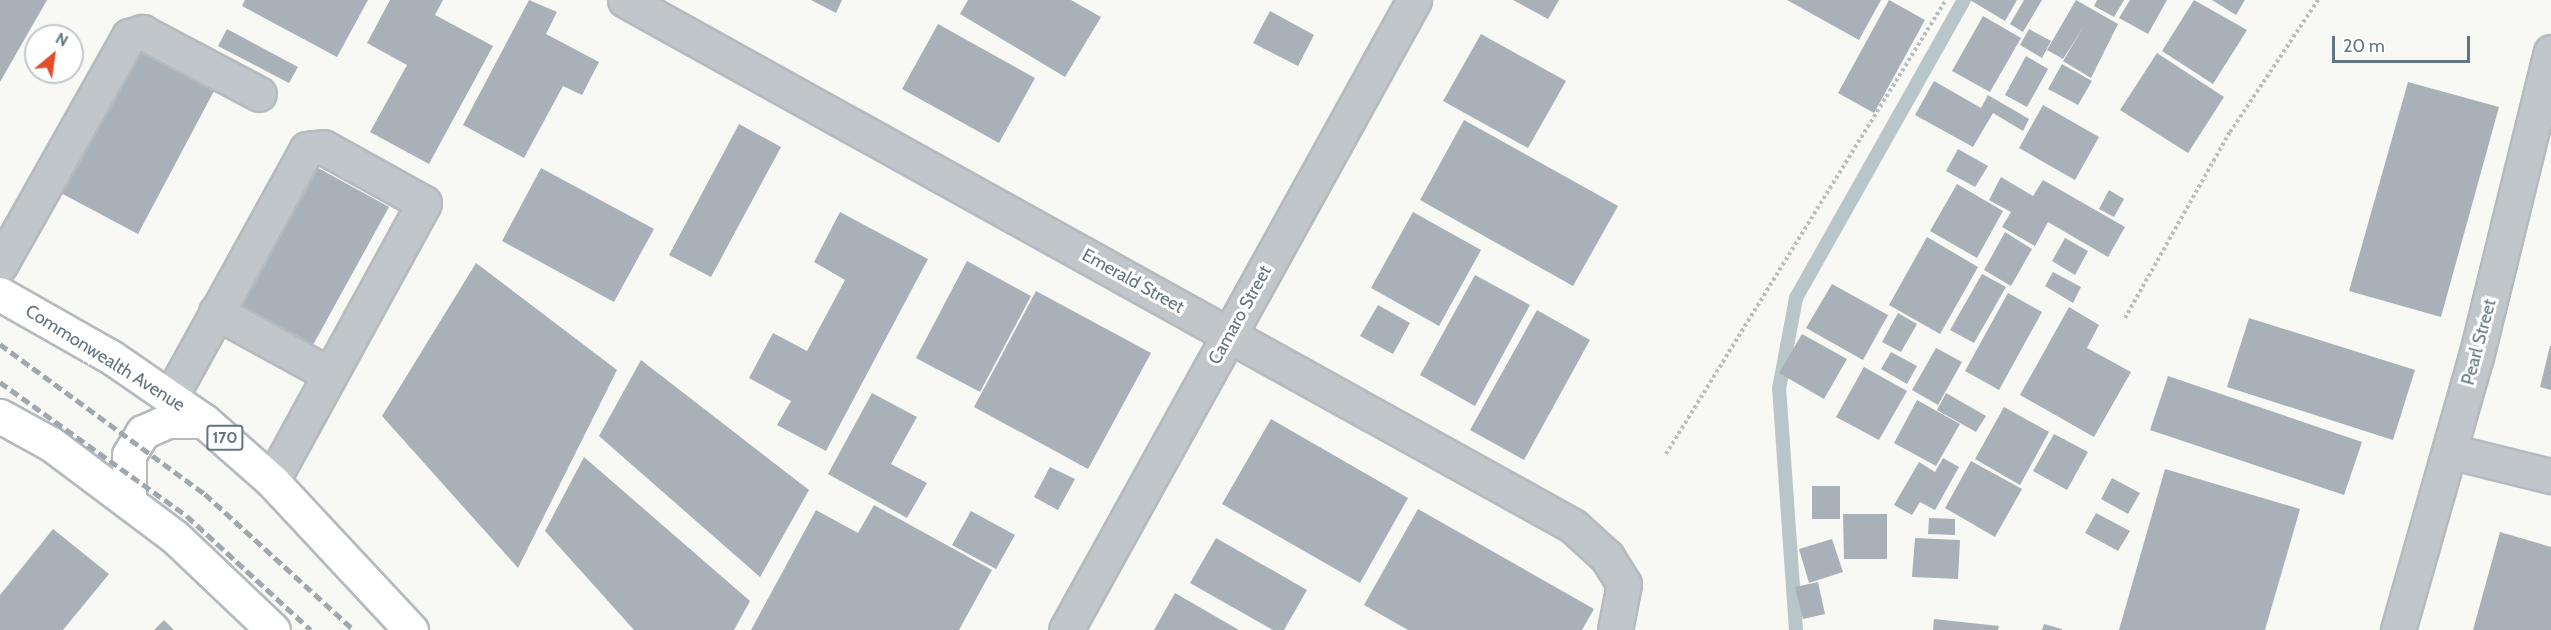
<!DOCTYPE html>
<style>
body{margin:0}
#map{position:relative;width:2551px;height:630px;overflow:hidden;background:#f8f8f5;font-family:Cabin,sans-serif}
div>[style]{position:absolute}
.stream>*{height:14px;margin:-7px;padding:0 7px;transform-origin:7px;border-radius:7px;background:#b8c5c9}
.building>*{inset:0;background:#a8b1b7}
.path>*{height:4px;margin-top:-2px;transform-origin:0;background:repeating-linear-gradient(90deg,#b9bdc0 0 3px,transparent 0 6px)}
.roads{filter:drop-shadow(2px 0 #b5babe) drop-shadow(-2px 0 #b5babe) drop-shadow(0 2px #b5babe) drop-shadow(0 -2px #b5babe)}
.minor>*{height:33px;margin:-16.5px;padding:0 16.5px;transform-origin:16.5px;border-radius:16.5px;background:#c1c6ca}
.major>*{height:33px;margin:-16.5px;padding:0 16.5px;transform-origin:16.5px;border-radius:16.5px;background:#fff}
.rail>*{height:4.5px;margin-top:-2.25px;transform-origin:0;background:repeating-linear-gradient(90deg,#a0a8ae 0 9px,transparent 0 13.5px)}
span{translate:-50% -50%;white-space:nowrap;text-align:center;line-height:1.15;-webkit-text-stroke:6px #fff;paint-order:stroke}
.shield-label span{padding:2px 4px;background:#fff;border:2px solid;border-radius:4px;-webkit-text-stroke-width:0}
.shield-label{font-size:16px;color:#637581;font-weight:700}
.street-label{font-size:18px;color:#637581}
.north{position:absolute;left:24px;top:24px;width:60px;height:60px;box-sizing:border-box;background:#fff;border:2px solid #c1c8cd;border-radius:50%;rotate:29deg;font-size:16px;font-weight:700;line-height:24px;text-align:center;color:#637581}
.north::after{content:'';display:block;margin:auto;width:21px;height:27px;background:#e54d28;clip-path:polygon(50% 0,100% 100%,50% 72%,0 100%)}
.scale{position:absolute;left:2332px;top:36px;width:138px;height:27px;box-sizing:border-box;border:3px solid #637581;border-top:0;padding-left:8px;font-size:18px;line-height:21px;white-space:nowrap;color:#637581;-webkit-text-stroke:4px #fff;paint-order:stroke}
</style>
<div id="map">
<div class="stream">
<i style="left:1796px;top:630px;width:242px;rotate:-94deg"></i>
<i style="left:1779px;top:389px;width:93px;rotate:-79.4deg"></i>
<i style="left:1796px;top:298px;width:342px;rotate:-60.6deg"></i>
</div>
<div class="building">
<i style="clip-path:polygon(0 0,47px 0,0 82px)"></i>
<i style="clip-path:polygon(245px 0,368px 0,337px 57px,242px 6px)"></i>
<i style="clip-path:polygon(390px 0,443px 0,435px 15px,493px 46px,429px 164px,370px 132px,407px 65px,367px 43px)"></i>
<i style="clip-path:polygon(529px 0,557px 12px,546px 34px,599px 62px,582px 95px,563px 86px,524px 158px,463px 125px)"></i>
<i style="clip-path:polygon(811px 0,842px 0,836px 13px)"></i>
<i style="clip-path:polygon(968px 0,1071px 0,1101px 17px,1065px 77px,960px 14px)"></i>
<i style="clip-path:polygon(1513px 0,1559px 0,1548px 19px)"></i>
<i style="clip-path:polygon(1787px 0,1881px 0,1859px 40px)"></i>
<i style="clip-path:polygon(1889px 0,1925px 20px,1874px 113px,1838px 93px)"></i>
<i style="clip-path:polygon(1970px 0,2017px 0,2005px 21px)"></i>
<i style="clip-path:polygon(2024px 0,2042px 0,2023px 32px,2010px 24px)"></i>
<i style="clip-path:polygon(2076px 0,2118px 24px,2091px 78px,2063px 61px,2084px 26px,2063px 59px,2047px 50px)"></i>
<i style="clip-path:polygon(2097px 0,2124px 0,2114px 17px,2094px 6px)"></i>
<i style="clip-path:polygon(2130px 0,2167px 0,2148px 34px,2119px 18px)"></i>
<i style="clip-path:polygon(2194px 0,2247px 30px,2213px 84px,2162px 51px)"></i>
<i style="clip-path:polygon(2212px 0,2245px 0,2236px 15px)"></i>
<i style="clip-path:polygon(1270px 11px,1314px 35px,1298px 66px,1253px 43px)"></i>
<i style="clip-path:polygon(1983px 16px,2021px 38px,1990px 92px,1952px 71px)"></i>
<i style="clip-path:polygon(938px 24px,1035px 78px,999px 143px,902px 89px)"></i>
<i style="clip-path:polygon(227px 29px,298px 67px,289px 83px,218px 46px)"></i>
<i style="clip-path:polygon(2029px 29px,2051px 41px,2042px 58px,2020px 45px)"></i>
<i style="clip-path:polygon(1481px 34px,1566px 81px,1528px 148px,1443px 101px)"></i>
<i style="clip-path:polygon(134px 48px,214px 91px,138px 234px,57px 191px)"></i>
<i style="clip-path:polygon(2157px 53px,2224px 97px,2188px 153px,2120px 110px)"></i>
<i style="clip-path:polygon(2026px 56px,2048px 69px,2027px 107px,2005px 95px)"></i>
<i style="clip-path:polygon(2062px 64px,2092px 81px,2078px 105px,2048px 89px)"></i>
<i style="clip-path:polygon(1934px 81px,1981px 108px,1988px 95px,2029px 119px,2023px 131px,1993px 113px,1973px 147px,1915px 115px)"></i>
<i style="clip-path:polygon(2408px 82px,2499px 107px,2441px 317px,2349px 291px)"></i>
<i style="clip-path:polygon(2043px 105px,2099px 137px,2075px 180px,2019px 148px)"></i>
<i style="clip-path:polygon(1464px 120px,1618px 206px,1573px 286px,1420px 200px)"></i>
<i style="clip-path:polygon(739px 124px,781px 147px,711px 277px,669px 255px)"></i>
<i style="clip-path:polygon(1958px 149px,1988px 166px,1975px 187px,1946px 171px)"></i>
<i style="clip-path:polygon(311px 164px,389px 207px,308px 354px,229px 310px)"></i>
<i style="clip-path:polygon(541px 168px,654px 229px,614px 302px,502px 241px)"></i>
<i style="clip-path:polygon(2001px 177px,2033px 196px,2043px 180px,2125px 227px,2108px 257px,2048px 222px,2035px 246px,2002px 227px,2011px 212px,1989px 200px)"></i>
<i style="clip-path:polygon(1957px 184px,2003px 211px,1977px 258px,1930px 231px)"></i>
<i style="clip-path:polygon(2109px 190px,2124px 199px,2114px 217px,2099px 209px)"></i>
<i style="clip-path:polygon(840px 212px,928px 259px,826px 451px,777px 425px,791px 401px,749px 378px,773px 333px,807px 351px,845px 280px,814px 262px)"></i>
<i style="clip-path:polygon(1413px 212px,1481px 250px,1439px 326px,1371px 288px)"></i>
<i style="clip-path:polygon(2005px 232px,2032px 249px,2011px 286px,1984px 270px)"></i>
<i style="clip-path:polygon(1927px 237px,1978px 267px,1940px 334px,1889px 305px)"></i>
<i style="clip-path:polygon(2065px 238px,2088px 251px,2075px 275px,2052px 261px)"></i>
<i style="clip-path:polygon(967px 261px,1031px 296px,980px 392px,916px 358px)"></i>
<i style="clip-path:polygon(476px 263px,617px 370px,518px 568px,382px 416px)"></i>
<i style="clip-path:polygon(2053px 272px,2081px 287px,2073px 303px,2045px 286px)"></i>
<i style="clip-path:polygon(1982px 274px,2006px 287px,1974px 343px,1950px 330px)"></i>
<i style="clip-path:polygon(1475px 275px,1530px 305px,1475px 406px,1420px 375px)"></i>
<i style="clip-path:polygon(1832px 284px,1888px 315px,1863px 360px,1806px 328px)"></i>
<i style="clip-path:polygon(1036px 291px,1151px 353px,1088px 469px,974px 407px)"></i>
<i style="clip-path:polygon(2008px 293px,2042px 312px,1999px 390px,1965px 371px)"></i>
<i style="clip-path:polygon(1378px 305px,1410px 323px,1393px 354px,1360px 336px)"></i>
<i style="clip-path:polygon(2069px 307px,2099px 325px,2087px 348px,2131px 372px,2094px 437px,2020px 395px)"></i>
<i style="clip-path:polygon(1537px 310px,1590px 340px,1524px 460px,1470px 430px)"></i>
<i style="clip-path:polygon(1898px 313px,1917px 324px,1901px 352px,1882px 342px)"></i>
<i style="clip-path:polygon(2249px 318px,2415px 370px,2393px 440px,2227px 387px)"></i>
<i style="clip-path:polygon(1802px 334px,1847px 359px,1824px 399px,1779px 373px)"></i>
<i style="clip-path:polygon(2550px 346px,2551px 346px,2551px 390px,2540px 387px)"></i>
<i style="clip-path:polygon(1936px 348px,1962px 362px,1938px 405px,1912px 390px)"></i>
<i style="clip-path:polygon(1891px 352px,1917px 366px,1907px 384px,1881px 369px)"></i>
<i style="clip-path:polygon(641px 360px,809px 490px,760px 577px,599px 436px)"></i>
<i style="clip-path:polygon(1864px 367px,1907px 391px,1879px 440px,1836px 417px)"></i>
<i style="clip-path:polygon(2168px 376px,2362px 442px,2344px 495px,2150px 430px)"></i>
<i style="clip-path:polygon(872px 393px,917px 417px,891px 464px,927px 483px,907px 518px,828px 474px)"></i>
<i style="clip-path:polygon(1946px 393px,1986px 416px,1976px 432px,1937px 410px)"></i>
<i style="clip-path:polygon(1917px 400px,1960px 424px,1936px 466px,1894px 443px)"></i>
<i style="clip-path:polygon(2004px 407px,2049px 432px,2020px 485px,1975px 459px)"></i>
<i style="clip-path:polygon(1271px 419px,1408px 498px,1360px 583px,1222px 504px)"></i>
<i style="clip-path:polygon(2054px 434px,2088px 452px,2067px 490px,2033px 471px)"></i>
<i style="clip-path:polygon(584px 457px,750px 601px,734px 630px,634px 630px,545px 531px)"></i>
<i style="clip-path:polygon(1943px 458px,1959px 467px,1935px 510px,1920px 502px,1912px 515px,1894px 505px,1919px 462px,1935px 472px)"></i>
<i style="clip-path:polygon(1971px 461px,2022px 489px,1995px 537px,1945px 508px)"></i>
<i style="clip-path:polygon(1050px 467px,1075px 479px,1058px 510px,1034px 497px)"></i>
<i style="clip-path:polygon(2165px 469px,2300px 509px,2265px 630px,2119px 630px)"></i>
<i style="clip-path:polygon(2112px 478px,2140px 493px,2128px 514px,2101px 499px)"></i>
<i style="clip-path:polygon(1812px 486px,1840px 486px,1840px 519px,1812px 519px)"></i>
<i style="clip-path:polygon(874px 505px,992px 570px,959px 630px,751px 630px,816px 510px,858px 533px)"></i>
<i style="clip-path:polygon(1418px 509px,1594px 609px,1582px 630px,1408px 630px,1364px 605px)"></i>
<i style="clip-path:polygon(971px 511px,1015px 535px,996px 569px,952px 545px)"></i>
<i style="clip-path:polygon(2096px 513px,2130px 531px,2118px 551px,2085px 533px)"></i>
<i style="clip-path:polygon(1843px 514px,1887px 514px,1887px 559px,1844px 559px)"></i>
<i style="clip-path:polygon(1929px 518px,1955px 519px,1955px 535px,1928px 534px)"></i>
<i style="clip-path:polygon(53px 529px,109px 574px,63px 630px,0 630px,0 595px)"></i>
<i style="clip-path:polygon(2500px 532px,2551px 547px,2551px 630px,2473px 630px)"></i>
<i style="clip-path:polygon(1216px 538px,1307px 590px,1284px 630px,1273px 630px,1190px 583px)"></i>
<i style="clip-path:polygon(1915px 538px,1960px 540px,1958px 579px,1912px 577px)"></i>
<i style="clip-path:polygon(1832px 539px,1843px 572px,1809px 583px,1799px 549px)"></i>
<i style="clip-path:polygon(1818px 582px,1825px 614px,1803px 619px,1795px 587px)"></i>
<i style="clip-path:polygon(1175px 593px,1239px 630px,1154px 630px)"></i>
<i style="clip-path:polygon(1934px 619px,1999px 626px,1998px 630px,1933px 630px)"></i>
<i style="clip-path:polygon(164px 620px,174px 630px,154px 630px)"></i>
<i style="clip-path:polygon(2044px 624px,2062px 629px,2062px 630px,2042px 630px)"></i>
</div>
<div class="path">
<i style="left:2125px;top:318px;width:214px;rotate:-60.6deg"></i>
<i style="left:2230px;top:132px;width:159px;rotate:-56.3deg"></i>
<i style="left:1666px;top:454px;width:533px;rotate:-58.34deg"></i>
</div>
<div class="roads">
<div class="minor">
<i style="left:625px;top:0;width:1084px;rotate:29.02deg"></i>
<i style="left:1573px;top:526px;width:46px;rotate:42.4deg"></i>
<i style="left:1607px;top:557px;width:32px;rotate:58deg"></i>
<i style="left:1624px;top:584px;width:47px;rotate:101.1deg"></i>
<i style="left:0;top:265px;width:263px;rotate:-60.6deg"></i>
<i style="left:129px;top:36px;width:14px;rotate:-17deg"></i>
<i style="left:142px;top:32px;width:132px;rotate:27.9deg"></i>
<i style="left:216px;top:312px;width:129px;rotate:28.8deg"></i>
<i style="left:171px;top:396px;width:282px;rotate:-61.2deg"></i>
<i style="left:307px;top:149px;width:16px;rotate:-7deg"></i>
<i style="left:323px;top:147px;width:115px;rotate:29deg"></i>
<i style="left:424px;top:203px;width:317px;rotate:118.7deg"></i>
<i style="left:2449px;top:451px;width:105px;rotate:13.8deg"></i>
<i style="left:1066px;top:630px;width:720px;rotate:-61.08deg"></i>
<i style="left:2398px;top:630px;width:284px;rotate:-74.1deg"></i>
<i style="left:2476px;top:357px;width:314px;rotate:-76.2deg"></i>
</div>
<div class="major">
<i style="left:0;top:294px;width:128px;rotate:29.6deg"></i>
<i style="left:111px;top:357px;width:113px;rotate:34.5deg"></i>
<i style="left:204px;top:421px;width:91px;rotate:41.4deg"></i>
<i style="left:272px;top:481px;width:204px;rotate:47deg"></i>
<i style="left:0;top:416px;width:58px;rotate:28.8deg"></i>
<i style="left:51px;top:444px;width:155px;rotate:36.9deg"></i>
<i style="left:175px;top:537px;width:135px;rotate:43.5deg"></i>
<i style="left:129px;top:502px;width:47px;rotate:-90deg"></i>
<i style="left:129px;top:455px;width:27px;rotate:-59deg"></i>
<i style="left:143px;top:432px;width:27px;rotate:-24deg"></i>
<i style="left:168px;top:421px;width:36px"></i>
</div>
</div>
<div class="rail">
<i style="left:0;top:344px;width:254px;rotate:36.2deg"></i>
<i style="left:205px;top:494px;width:202px;rotate:42.4deg"></i>
<i style="left:0;top:382px;width:230px;rotate:35.6deg"></i>
<i style="left:187px;top:516px;width:168px;rotate:42.6deg"></i>
</div>
<div class="shield-label">
<span style="left:225px;top:438px">170</span>
</div>
<div class="street-label">
<span style="left:1133px;top:281px;rotate:29deg">Emerald Street</span>
<span style="left:1240px;top:315px;rotate:-61deg">Camaro Street</span>
<span style="left:2479px;top:342px;rotate:-75deg">Pearl Street</span>
<span style="left:105px;top:358px;rotate:32deg">Commonwealth Avenue</span>
</div>
<div class="north">N</div>
<div class="scale">20 m</div>
</div>
